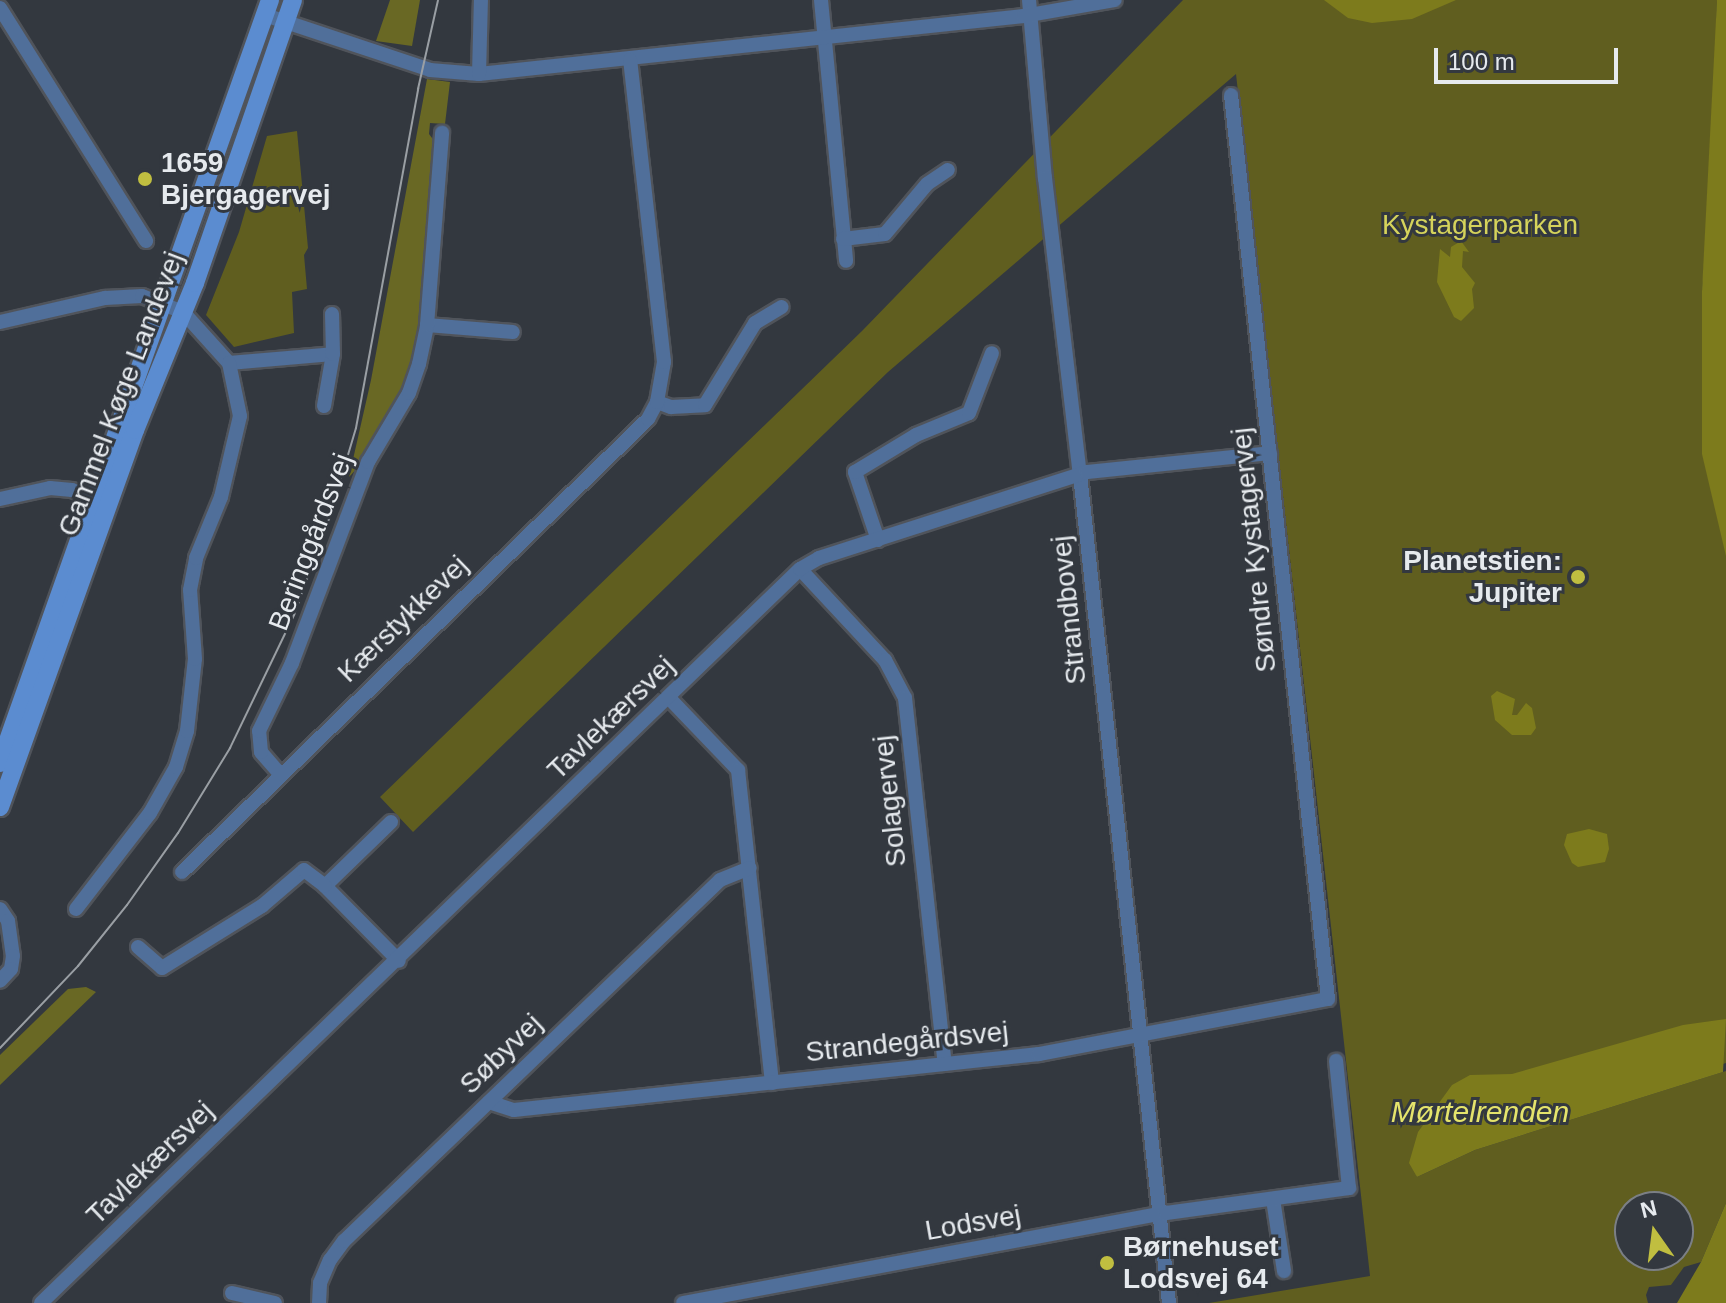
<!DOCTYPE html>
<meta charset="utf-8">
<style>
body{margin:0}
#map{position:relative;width:1726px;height:1303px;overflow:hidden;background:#33383f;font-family:Arial,sans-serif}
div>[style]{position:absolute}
.green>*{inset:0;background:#605e1f}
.forest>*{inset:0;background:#696824}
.water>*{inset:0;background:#7d7b1c}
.roads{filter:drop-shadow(2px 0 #50545b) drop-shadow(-2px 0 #50545b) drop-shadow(0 2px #50545b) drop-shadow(0 -2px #50545b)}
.minor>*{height:14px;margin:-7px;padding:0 7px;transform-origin:7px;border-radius:7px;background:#506f9a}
.secondary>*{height:18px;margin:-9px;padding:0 9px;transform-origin:9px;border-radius:9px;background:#5b8cd0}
.tram>*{height:2px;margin:-1px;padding:0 1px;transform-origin:1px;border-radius:1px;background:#9a9fa4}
.dots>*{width:22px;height:22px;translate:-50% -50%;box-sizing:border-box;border:4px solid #33383f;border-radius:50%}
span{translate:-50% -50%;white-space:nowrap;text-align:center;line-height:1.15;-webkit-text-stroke:6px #33383f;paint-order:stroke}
.poi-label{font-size:28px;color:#e6eaee;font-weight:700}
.left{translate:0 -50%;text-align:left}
.right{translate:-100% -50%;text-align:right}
.park-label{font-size:28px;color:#d5d35b}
.street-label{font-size:28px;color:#e6eaee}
.water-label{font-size:30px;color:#e5e46c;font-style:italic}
.north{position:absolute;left:1614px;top:1191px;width:80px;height:80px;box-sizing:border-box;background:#33383f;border:2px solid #7b7f85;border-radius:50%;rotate:346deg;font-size:22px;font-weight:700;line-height:32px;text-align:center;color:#e6eaee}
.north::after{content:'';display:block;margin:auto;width:28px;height:36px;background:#c0be40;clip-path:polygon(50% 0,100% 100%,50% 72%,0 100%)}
.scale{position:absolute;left:1434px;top:48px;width:184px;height:36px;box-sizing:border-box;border:4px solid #e6eaee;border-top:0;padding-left:10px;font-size:24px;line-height:28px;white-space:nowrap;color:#e6eaee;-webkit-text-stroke:6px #33383f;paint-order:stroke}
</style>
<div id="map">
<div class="green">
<i style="clip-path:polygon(evenodd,1183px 0,1717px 0,1716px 33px,1726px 0,1702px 291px,1702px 301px,1726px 293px,1726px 1063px,1411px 1160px,1417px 1177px,1475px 1150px,1726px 1071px,1726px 1203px,1701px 1262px,1684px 1267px,1671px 1285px,1649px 1287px,1646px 1295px,1648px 1303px,1209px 1303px,1370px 1276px,1236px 74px,888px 372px,413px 832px,380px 797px,862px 331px,1183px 0,1630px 1207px,1678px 1207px,1678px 1255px,1630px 1255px,1630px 1207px)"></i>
<i style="clip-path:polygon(297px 131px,308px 248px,304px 255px,307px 289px,292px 292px,294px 333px,234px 347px,206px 315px,239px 232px,267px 136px)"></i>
</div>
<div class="forest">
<i style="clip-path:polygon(390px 0,420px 0,412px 46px,376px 41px)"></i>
<i style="clip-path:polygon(427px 79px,450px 82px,445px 124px,430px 123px,429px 134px,435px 142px,421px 332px,409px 376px,376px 432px,362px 463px,349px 477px,371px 380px)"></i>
<i style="clip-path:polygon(86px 987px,96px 992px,0 1085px,0 1055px,68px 989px)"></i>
</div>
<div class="water">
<i style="clip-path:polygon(1324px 0,1456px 0,1412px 19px,1372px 23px,1348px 18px)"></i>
<i style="clip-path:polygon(1717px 0,1726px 0,1726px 556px,1702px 454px,1702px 291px)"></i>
<i style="clip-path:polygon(1461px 241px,1469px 252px,1463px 251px,1462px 267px,1475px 283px,1472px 289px,1474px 308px,1461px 321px,1454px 317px,1437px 282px,1440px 249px,1450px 257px,1451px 247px)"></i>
<i style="clip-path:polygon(1497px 691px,1515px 699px,1512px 715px,1517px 715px,1526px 703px,1532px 708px,1536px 728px,1531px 735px,1512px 735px,1495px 720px,1491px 696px)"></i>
<i style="clip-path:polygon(1589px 829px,1607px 834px,1609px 849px,1605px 862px,1578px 867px,1572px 863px,1564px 845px,1567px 834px)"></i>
<i style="clip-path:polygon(1726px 1019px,1723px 1072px,1475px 1150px,1417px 1177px,1409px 1163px,1418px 1132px,1452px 1085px,1470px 1075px,1512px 1074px,1683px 1025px)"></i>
<i style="clip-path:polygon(1726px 1203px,1726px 1303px,1677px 1303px,1701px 1262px)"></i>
</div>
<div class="roads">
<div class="minor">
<i style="left:821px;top:0;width:262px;rotate:84.5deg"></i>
<i style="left:1029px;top:0;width:179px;rotate:84.9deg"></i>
<i style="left:1045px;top:178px;width:298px;rotate:83.3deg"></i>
<i style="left:1080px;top:474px;width:834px;rotate:83.87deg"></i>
<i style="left:0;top:8px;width:275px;rotate:57.9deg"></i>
<i style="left:265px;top:15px;width:174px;rotate:18.4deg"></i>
<i style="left:430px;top:70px;width:49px;rotate:4.7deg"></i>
<i style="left:479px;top:74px;width:548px;rotate:-6.07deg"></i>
<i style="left:1024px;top:16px;width:92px;rotate:-10deg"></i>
<i style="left:479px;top:74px;width:74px;rotate:-88.5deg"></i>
<i style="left:843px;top:239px;width:42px;rotate:-6.8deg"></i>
<i style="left:885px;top:234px;width:65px;rotate:-50deg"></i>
<i style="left:927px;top:184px;width:25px;rotate:-34deg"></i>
<i style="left:0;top:322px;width:108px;rotate:-12.9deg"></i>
<i style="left:105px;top:298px;width:37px;rotate:-3deg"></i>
<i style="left:142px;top:296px;width:44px;rotate:21.3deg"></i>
<i style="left:183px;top:312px;width:69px;rotate:48deg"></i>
<i style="left:229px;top:363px;width:104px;rotate:-4.9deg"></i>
<i style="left:427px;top:325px;width:86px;rotate:4.7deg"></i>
<i style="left:657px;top:402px;width:15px;rotate:20deg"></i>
<i style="left:671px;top:407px;width:34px;rotate:-3deg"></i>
<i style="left:705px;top:405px;width:96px;rotate:-58.6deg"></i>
<i style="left:755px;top:323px;width:31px;rotate:-31deg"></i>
<i style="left:324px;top:406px;width:53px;rotate:-80.2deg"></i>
<i style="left:333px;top:354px;width:40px;rotate:-91.4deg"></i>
<i style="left:0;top:499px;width:51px;rotate:-12.4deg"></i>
<i style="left:50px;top:488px;width:22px;rotate:5deg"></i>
<i style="left:72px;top:490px;width:24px;rotate:22deg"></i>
<i style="left:878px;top:540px;width:72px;rotate:-108.7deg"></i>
<i style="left:855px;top:472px;width:71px;rotate:-31.2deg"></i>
<i style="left:916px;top:435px;width:57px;rotate:-22.5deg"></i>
<i style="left:969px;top:413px;width:64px;rotate:-69deg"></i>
<i style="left:800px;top:569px;width:125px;rotate:47deg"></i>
<i style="left:885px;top:660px;width:43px;rotate:62.2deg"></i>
<i style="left:905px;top:698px;width:368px;rotate:83.8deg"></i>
<i style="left:669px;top:698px;width:100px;rotate:46.2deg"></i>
<i style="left:738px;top:770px;width:315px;rotate:83.8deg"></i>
<i style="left:280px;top:774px;width:29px;rotate:-131deg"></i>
<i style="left:261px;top:752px;width:21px;rotate:-95deg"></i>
<i style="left:259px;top:731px;width:76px;rotate:-64.1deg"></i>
<i style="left:292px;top:663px;width:215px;rotate:-69.3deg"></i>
<i style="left:368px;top:462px;width:80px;rotate:-59.3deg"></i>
<i style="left:409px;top:393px;width:31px;rotate:-71deg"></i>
<i style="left:419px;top:364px;width:40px;rotate:-78deg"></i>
<i style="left:427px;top:325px;width:193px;rotate:-85.5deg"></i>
<i style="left:391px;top:822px;width:92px;rotate:135.9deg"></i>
<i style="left:325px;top:886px;width:105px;rotate:45.4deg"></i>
<i style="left:182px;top:872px;width:650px;rotate:-44.19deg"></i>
<i style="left:648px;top:419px;width:19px;rotate:-62deg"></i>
<i style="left:657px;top:402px;width:41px;rotate:-80.1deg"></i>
<i style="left:664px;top:362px;width:304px;rotate:-96.4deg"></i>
<i style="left:0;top:909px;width:14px;rotate:56deg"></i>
<i style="left:8px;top:921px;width:35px;rotate:82deg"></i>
<i style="left:13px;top:956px;width:13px;rotate:99deg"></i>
<i style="left:11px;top:969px;width:16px;rotate:133deg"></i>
<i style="left:76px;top:909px;width:121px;rotate:-52.4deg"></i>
<i style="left:150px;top:813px;width:53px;rotate:-60.5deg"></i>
<i style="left:176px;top:767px;width:38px;rotate:-73deg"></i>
<i style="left:187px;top:731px;width:72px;rotate:-83.7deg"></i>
<i style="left:195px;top:659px;width:69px;rotate:-94.1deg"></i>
<i style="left:190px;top:590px;width:33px;rotate:-79deg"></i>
<i style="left:196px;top:558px;width:66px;rotate:-67.7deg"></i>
<i style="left:221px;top:497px;width:83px;rotate:-76.8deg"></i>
<i style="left:240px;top:416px;width:54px;rotate:-101.7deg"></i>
<i style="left:138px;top:947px;width:32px;rotate:41deg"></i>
<i style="left:162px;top:968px;width:118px;rotate:-31.8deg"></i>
<i style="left:262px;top:906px;width:55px;rotate:-40.6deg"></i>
<i style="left:304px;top:870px;width:26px;rotate:37deg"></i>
<i style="left:489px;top:1102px;width:26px;rotate:18deg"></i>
<i style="left:514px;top:1110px;width:528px;rotate:-6.09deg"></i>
<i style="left:1039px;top:1054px;width:294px;rotate:-10.8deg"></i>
<i style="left:1328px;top:999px;width:909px;rotate:-96.12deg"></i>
<i style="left:1273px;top:1199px;width:73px;rotate:81.3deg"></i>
<i style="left:232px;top:1293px;width:44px;rotate:13.1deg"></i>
<i style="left:41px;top:1303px;width:1056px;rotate:-44.04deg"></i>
<i style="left:800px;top:569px;width:22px;rotate:-30deg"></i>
<i style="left:819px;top:558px;width:281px;rotate:-17.8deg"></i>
<i style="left:1087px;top:472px;width:184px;rotate:-5.9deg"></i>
<i style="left:319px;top:1303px;width:20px;rotate:-87deg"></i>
<i style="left:320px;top:1283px;width:25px;rotate:-67deg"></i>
<i style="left:330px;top:1260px;width:24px;rotate:-54deg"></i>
<i style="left:344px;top:1241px;width:521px;rotate:-43.83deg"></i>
<i style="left:720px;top:880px;width:32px;rotate:-22deg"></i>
<i style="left:683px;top:1303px;width:491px;rotate:-10.6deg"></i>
<i style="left:1166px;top:1213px;width:185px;rotate:-7.8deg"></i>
<i style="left:1349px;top:1188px;width:128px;rotate:-95.8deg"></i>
</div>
<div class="secondary">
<i style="left:0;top:763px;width:809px;rotate:-70.51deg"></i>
<i style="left:0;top:807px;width:400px;rotate:-70.3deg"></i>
<i style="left:135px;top:430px;width:159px;rotate:-67.8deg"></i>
<i style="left:195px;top:283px;width:299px;rotate:-70.9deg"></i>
</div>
</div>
<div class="tram">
<i style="left:0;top:1048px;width:113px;rotate:-46.4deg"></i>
<i style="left:78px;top:966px;width:78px;rotate:-51.2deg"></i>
<i style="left:127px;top:905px;width:88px;rotate:-54.7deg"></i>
<i style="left:178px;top:833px;width:100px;rotate:-58.5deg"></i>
<i style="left:230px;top:748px;width:148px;rotate:-64.3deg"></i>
<i style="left:294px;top:615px;width:99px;rotate:-69.9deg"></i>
<i style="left:328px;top:522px;width:98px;rotate:-73.4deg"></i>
<i style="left:356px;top:428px;width:345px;rotate:-79.6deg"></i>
<i style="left:418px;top:89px;width:91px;rotate:-77.3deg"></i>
</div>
<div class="dots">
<i style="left:145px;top:179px;background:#c0be40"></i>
<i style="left:1578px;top:577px;background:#c0be40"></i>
<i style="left:1107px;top:1263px;background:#c0be40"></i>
</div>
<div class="poi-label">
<span class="left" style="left:161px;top:179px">1659<br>Bjergagervej</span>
<span class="right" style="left:1562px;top:577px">Planetstien:<br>Jupiter</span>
<span class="left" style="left:1123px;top:1263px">Børnehuset<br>Lodsvej 64</span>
</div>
<div class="park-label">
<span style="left:1480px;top:225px">Kystagerparken</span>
</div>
<div class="street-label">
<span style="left:121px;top:394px;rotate:-69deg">Gammel Køge Landevej</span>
<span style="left:311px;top:542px;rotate:-69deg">Beringgårdsvej</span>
<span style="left:1254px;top:550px;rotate:-96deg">Søndre Kystagervej</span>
<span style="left:1069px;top:610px;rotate:-96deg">Strandbovej</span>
<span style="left:403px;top:619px;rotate:-44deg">Kærstykkevej</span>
<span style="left:611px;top:718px;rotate:-44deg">Tavlekærsvej</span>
<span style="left:890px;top:801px;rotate:-96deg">Solagervej</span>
<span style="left:907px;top:1042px;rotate:-6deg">Strandegårdsvej</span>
<span style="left:501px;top:1054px;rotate:-44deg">Søbyvej</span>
<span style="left:150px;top:1163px;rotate:-44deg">Tavlekærsvej</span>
<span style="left:973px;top:1223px;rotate:-10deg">Lodsvej</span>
</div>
<div class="water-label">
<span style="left:1480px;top:1112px">Mørtelrenden</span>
</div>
<div class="north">N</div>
<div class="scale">100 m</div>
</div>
